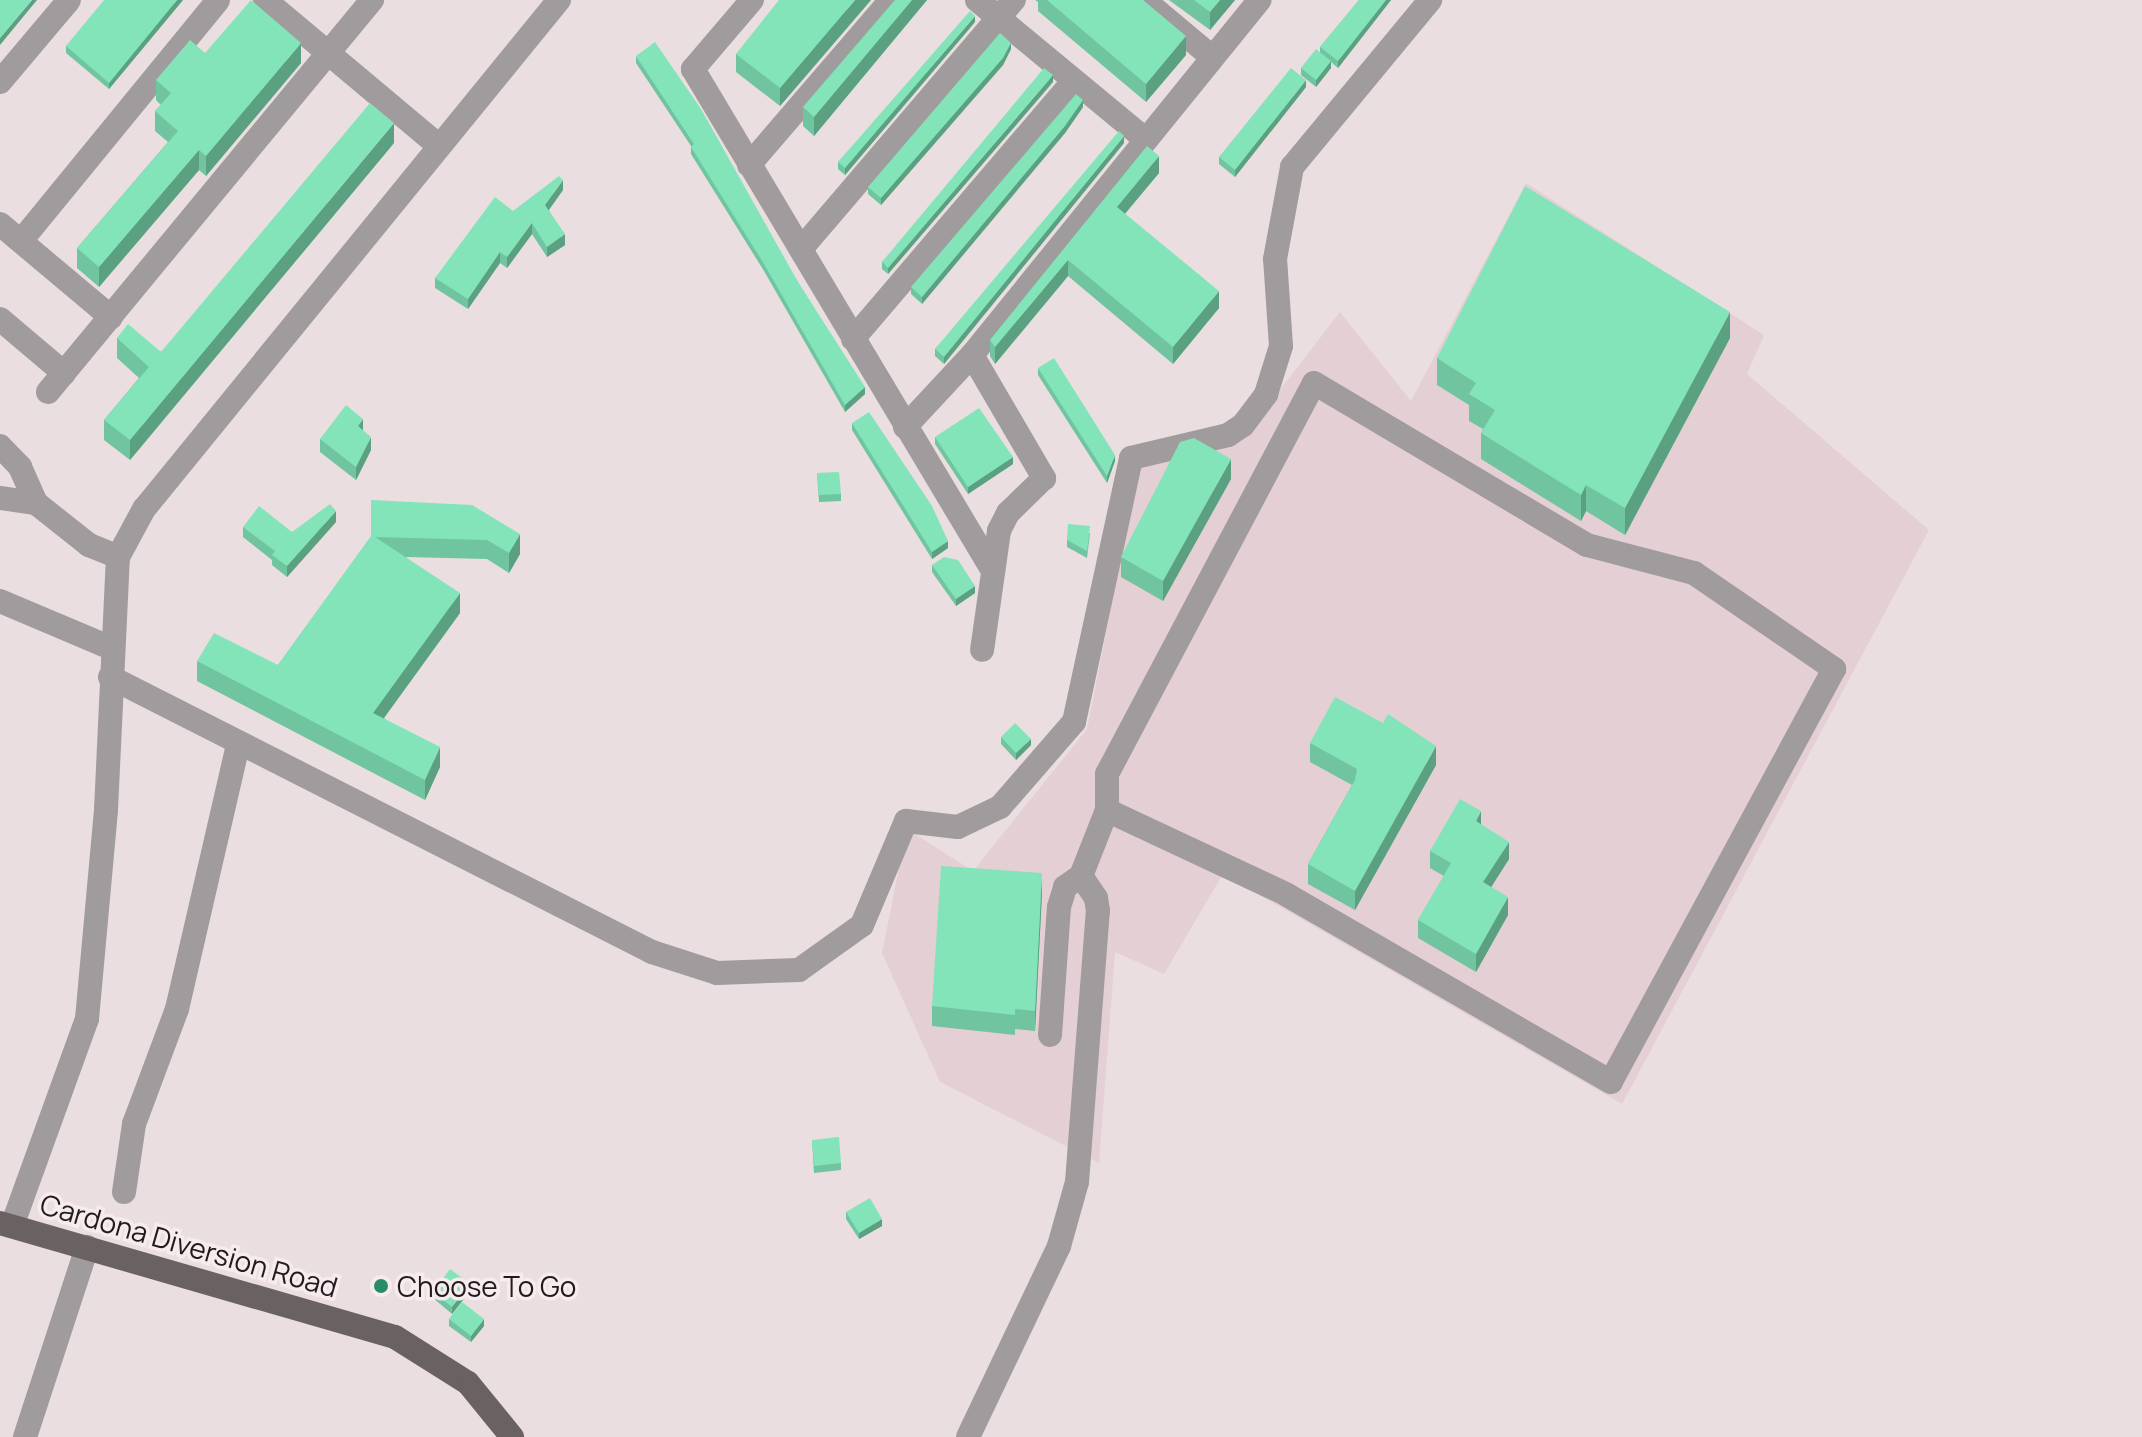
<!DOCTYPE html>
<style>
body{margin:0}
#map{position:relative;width:2142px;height:1437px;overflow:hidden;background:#eadee1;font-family:Manrope,sans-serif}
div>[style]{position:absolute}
.built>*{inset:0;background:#e4cfd4}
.minor>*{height:24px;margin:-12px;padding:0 12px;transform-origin:12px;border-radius:12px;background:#a09b9c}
.major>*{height:24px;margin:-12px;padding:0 12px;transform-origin:12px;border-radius:12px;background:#6a6163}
.wall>*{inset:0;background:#71c4a0}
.shaded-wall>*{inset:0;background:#5ca082}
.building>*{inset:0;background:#83e4ba}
.dots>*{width:22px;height:22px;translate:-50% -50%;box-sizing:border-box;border:4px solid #f7ebee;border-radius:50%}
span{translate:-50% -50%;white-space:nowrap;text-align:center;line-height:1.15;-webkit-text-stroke:7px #f7ebee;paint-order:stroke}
.street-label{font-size:28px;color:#201c1d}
.poi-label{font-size:28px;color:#201c1d}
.left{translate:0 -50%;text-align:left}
</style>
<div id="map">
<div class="built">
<i style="clip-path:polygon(1526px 183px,1764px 335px,1747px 374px,1929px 530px,1622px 1104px,1223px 874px,1164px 974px,1115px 952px,1099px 1163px,940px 1082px,882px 953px,907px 829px,973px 871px,1087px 729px,1140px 461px,1246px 434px,1340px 312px,1411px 401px)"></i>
</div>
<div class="minor">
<i style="left:265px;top:0;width:226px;rotate:40deg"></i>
<i style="left:752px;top:0;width:91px;rotate:130.5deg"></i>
<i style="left:693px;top:69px;width:585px;rotate:59.14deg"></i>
<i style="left:977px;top:0;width:218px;rotate:39.6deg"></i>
<i style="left:1144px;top:0;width:89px;rotate:40deg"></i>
<i style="left:0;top:82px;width:107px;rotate:-49.9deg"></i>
<i style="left:749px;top:165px;width:218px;rotate:-49.3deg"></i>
<i style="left:0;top:224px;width:145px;rotate:40deg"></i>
<i style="left:21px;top:241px;width:311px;rotate:-50.7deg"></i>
<i style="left:801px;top:249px;width:328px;rotate:-49.5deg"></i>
<i style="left:0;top:319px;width:84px;rotate:40.2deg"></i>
<i style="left:853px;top:339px;width:340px;rotate:-49.5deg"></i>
<i style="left:972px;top:355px;width:143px;rotate:59.7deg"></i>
<i style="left:1044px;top:478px;width:50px;rotate:135.8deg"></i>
<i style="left:1008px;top:513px;width:20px;rotate:117deg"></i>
<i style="left:999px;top:531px;width:120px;rotate:98.1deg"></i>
<i style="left:48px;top:392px;width:509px;rotate:-50.43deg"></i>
<i style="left:905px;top:427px;width:98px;rotate:-47.1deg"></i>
<i style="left:972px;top:355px;width:457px;rotate:-51deg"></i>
<i style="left:0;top:446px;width:29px;rotate:46deg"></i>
<i style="left:20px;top:467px;width:39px;rotate:66deg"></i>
<i style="left:36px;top:503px;width:68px;rotate:38.4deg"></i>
<i style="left:89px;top:545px;width:31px;rotate:22deg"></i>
<i style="left:0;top:498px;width:36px;rotate:8deg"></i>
<i style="left:0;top:601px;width:121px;rotate:22.9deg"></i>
<i style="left:110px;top:677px;width:608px;rotate:26.9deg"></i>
<i style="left:652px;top:952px;width:68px;rotate:17.9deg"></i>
<i style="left:717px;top:973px;width:82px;rotate:-2.1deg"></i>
<i style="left:799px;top:970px;width:77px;rotate:-35.5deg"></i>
<i style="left:862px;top:925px;width:113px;rotate:-67.1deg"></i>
<i style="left:906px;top:821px;width:52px;rotate:6.6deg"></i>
<i style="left:958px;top:827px;width:47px;rotate:-25.5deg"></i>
<i style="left:1000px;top:807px;width:113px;rotate:-49deg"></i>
<i style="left:1074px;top:722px;width:270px;rotate:-77.8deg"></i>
<i style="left:1131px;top:458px;width:100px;rotate:-13.3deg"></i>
<i style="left:1228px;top:435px;width:18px;rotate:-34deg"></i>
<i style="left:1243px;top:425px;width:39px;rotate:-53deg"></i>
<i style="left:1266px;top:394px;width:50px;rotate:-72.6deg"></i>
<i style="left:1281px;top:346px;width:87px;rotate:-93.9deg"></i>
<i style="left:1275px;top:259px;width:94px;rotate:-79.5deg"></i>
<i style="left:1292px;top:167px;width:217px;rotate:-50.4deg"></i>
<i style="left:1050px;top:1035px;width:128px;rotate:-86deg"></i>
<i style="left:1059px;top:907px;width:21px;rotate:-73deg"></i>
<i style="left:1065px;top:887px;width:19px;rotate:-35deg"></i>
<i style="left:1081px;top:876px;width:71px;rotate:-68.5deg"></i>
<i style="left:1107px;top:810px;width:36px;rotate:-90deg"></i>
<i style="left:1107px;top:774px;width:442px;rotate:-62.1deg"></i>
<i style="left:1314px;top:383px;width:317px;rotate:30.7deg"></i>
<i style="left:1587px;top:545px;width:111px;rotate:14.7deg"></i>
<i style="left:1694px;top:573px;width:170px;rotate:34.4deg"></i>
<i style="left:1834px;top:669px;width:469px;rotate:118.4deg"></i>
<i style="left:1611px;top:1082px;width:375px;rotate:-150deg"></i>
<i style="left:1286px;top:894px;width:198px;rotate:-154.9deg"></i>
<i style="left:124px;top:1192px;width:69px;rotate:-81.6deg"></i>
<i style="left:134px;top:1124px;width:123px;rotate:-69.5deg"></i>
<i style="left:177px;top:1009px;width:271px;rotate:-77deg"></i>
<i style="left:12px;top:1226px;width:220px;rotate:-70.1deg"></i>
<i style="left:87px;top:1019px;width:210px;rotate:-84.8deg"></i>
<i style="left:106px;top:810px;width:253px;rotate:-87.3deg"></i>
<i style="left:118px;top:557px;width:55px;rotate:-61.6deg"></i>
<i style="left:144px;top:509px;width:657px;rotate:-50.81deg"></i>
<i style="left:25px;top:1437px;width:200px;rotate:-71.9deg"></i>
<i style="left:968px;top:1437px;width:212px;rotate:-64.5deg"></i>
<i style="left:1059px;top:1246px;width:66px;rotate:-74.3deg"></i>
<i style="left:1077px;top:1182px;width:272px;rotate:-85.6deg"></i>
<i style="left:1098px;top:911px;width:13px;rotate:-99deg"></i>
<i style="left:1096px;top:898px;width:27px;rotate:-124deg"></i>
</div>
<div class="major">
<i style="left:0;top:1223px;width:411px;rotate:16.1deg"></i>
<i style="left:395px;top:1337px;width:86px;rotate:32.2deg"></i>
<i style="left:468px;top:1383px;width:70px;rotate:50.8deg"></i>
</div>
<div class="wall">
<i style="clip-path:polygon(183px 0,109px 89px,66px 53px,66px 46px)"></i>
<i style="clip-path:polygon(871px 0,780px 106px,736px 72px,736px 54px)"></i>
<i style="clip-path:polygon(895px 0,927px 0,814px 136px,803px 126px,803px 107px)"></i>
<i style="clip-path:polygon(1035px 0,1143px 0,1186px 55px,1146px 102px,1038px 11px,1038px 2px)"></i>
<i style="clip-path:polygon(1169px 0,1235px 0,1210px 30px)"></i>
<i style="clip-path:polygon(1359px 0,1391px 0,1338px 68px,1331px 62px,1331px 68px,1316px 87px,1301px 75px,1301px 68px,1320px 52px,1320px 47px)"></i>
<i style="clip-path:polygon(975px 22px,845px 175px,838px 169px,838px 162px)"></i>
<i style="clip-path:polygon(1011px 49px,1003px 65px,881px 205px,868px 194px,868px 187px)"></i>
<i style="clip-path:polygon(205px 53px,301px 63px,206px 176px,199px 170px,99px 287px,77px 268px,77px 248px,168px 142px,155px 131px,155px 111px,161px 105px,156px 100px,156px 80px)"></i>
<i style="clip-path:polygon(636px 56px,798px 282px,865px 394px,845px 412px,764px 271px,691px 154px,691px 146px,636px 63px)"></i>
<i style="clip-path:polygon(1053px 82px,888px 274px,882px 269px,882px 262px)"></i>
<i style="clip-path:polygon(1306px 87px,1235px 177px,1219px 164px,1219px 157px)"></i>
<i style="clip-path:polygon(1083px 107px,1065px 133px,922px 304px,911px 294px,911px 287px)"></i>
<i style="clip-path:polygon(394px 143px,130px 460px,104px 440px,104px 420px,139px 378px,117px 358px,117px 338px,161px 352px)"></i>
<i style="clip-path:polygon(1124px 143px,944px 364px,935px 356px,935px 349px)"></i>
<i style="clip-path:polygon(1147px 146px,1159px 173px,1125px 214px,1219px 308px,1173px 364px,1068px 276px,995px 364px,990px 356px,990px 340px)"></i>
<i style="clip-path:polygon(563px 190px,549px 210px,565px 245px,547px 257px,532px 234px,507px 268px,500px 263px,468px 309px,435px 288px,435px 278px,513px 211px)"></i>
<i style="clip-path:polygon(1730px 338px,1625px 535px,1586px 511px,1581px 521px,1481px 459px,1481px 433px,1483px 429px,1469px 421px,1469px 405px,1437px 385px,1437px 358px)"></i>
<i style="clip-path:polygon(1038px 368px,1115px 461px,1107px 483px,1038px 375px)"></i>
<i style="clip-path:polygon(852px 423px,948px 548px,932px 559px,852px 430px)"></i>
<i style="clip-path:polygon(363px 430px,371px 450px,356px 480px,320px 452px,320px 439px)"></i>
<i style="clip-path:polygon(935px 437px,1013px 464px,968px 494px,935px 444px)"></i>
<i style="clip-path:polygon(817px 473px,841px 494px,841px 501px,819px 502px)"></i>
<i style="clip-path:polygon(1231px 479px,1163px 601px,1121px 577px,1121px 557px)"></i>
<i style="clip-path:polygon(472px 505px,520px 554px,509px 573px,487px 559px,406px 557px,460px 613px,384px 718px,440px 767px,425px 800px,197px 681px,197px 661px,278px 665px,371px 537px)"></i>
<i style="clip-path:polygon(336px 522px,287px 577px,272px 565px,272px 560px,243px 537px,243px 527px,292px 532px)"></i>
<i style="clip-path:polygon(1090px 533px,1087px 558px,1067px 547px,1067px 540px)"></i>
<i style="clip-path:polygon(932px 565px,975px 593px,956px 606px,932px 572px)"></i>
<i style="clip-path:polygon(1001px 737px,1031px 745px,1016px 760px,1001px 744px)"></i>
<i style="clip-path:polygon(1310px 743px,1436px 765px,1355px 910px,1308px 884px,1308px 864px,1352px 785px,1310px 762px)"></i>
<i style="clip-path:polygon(1481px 824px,1509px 859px,1491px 887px,1508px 915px,1476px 972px,1418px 938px,1418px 920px,1444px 876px,1430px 868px,1430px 851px)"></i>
<i style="clip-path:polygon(1042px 893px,1035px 1031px,1015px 1029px,1015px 1035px,932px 1026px,932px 1006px)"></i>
<i style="clip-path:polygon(812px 1140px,841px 1163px,841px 1170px,814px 1173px)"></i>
<i style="clip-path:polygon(846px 1212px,882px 1226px,859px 1239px,846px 1219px)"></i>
<i style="clip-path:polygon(470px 1291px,452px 1314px,433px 1298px,433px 1292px)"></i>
<i style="clip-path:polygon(449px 1319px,484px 1326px,471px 1342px,449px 1326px)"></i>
</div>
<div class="shaded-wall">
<i style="clip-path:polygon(32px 0,37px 0,0 45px,0 38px)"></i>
<i style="clip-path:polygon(177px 0,183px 0,109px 89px,109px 83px)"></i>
<i style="clip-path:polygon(855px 0,871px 0,780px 106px,780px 88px)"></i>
<i style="clip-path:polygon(912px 0,927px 0,814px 136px,814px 117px)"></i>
<i style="clip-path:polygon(1220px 0,1235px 0,1210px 30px,1210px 12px)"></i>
<i style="clip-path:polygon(1386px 0,1391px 0,1338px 68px,1338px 61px)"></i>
<i style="clip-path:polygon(975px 16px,975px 22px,845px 175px,845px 168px)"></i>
<i style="clip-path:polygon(1186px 36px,1186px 55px,1146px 102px,1146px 84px)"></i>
<i style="clip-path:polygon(301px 43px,301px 63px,206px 176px,206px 156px)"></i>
<i style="clip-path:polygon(1011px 43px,1011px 49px,1003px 65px,881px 205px,881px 198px)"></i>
<i style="clip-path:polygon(1331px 61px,1331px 68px,1316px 87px,1316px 80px)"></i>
<i style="clip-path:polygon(1053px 75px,1053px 82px,888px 274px,888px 268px)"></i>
<i style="clip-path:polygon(1306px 80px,1306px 87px,1235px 177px,1235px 170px)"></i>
<i style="clip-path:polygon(1083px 100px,1083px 107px,1065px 133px,922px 304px,922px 297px)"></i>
<i style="clip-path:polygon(394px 123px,394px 143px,130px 460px,130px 440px)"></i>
<i style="clip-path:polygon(1124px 136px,1124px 143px,944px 364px,944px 357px)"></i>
<i style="clip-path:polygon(199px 150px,199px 170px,99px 287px,99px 267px)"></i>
<i style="clip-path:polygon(1159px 156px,1159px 173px,1117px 223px,1117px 207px)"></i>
<i style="clip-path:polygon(563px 180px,563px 190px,545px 215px,545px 205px)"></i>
<i style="clip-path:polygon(532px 223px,532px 234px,507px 268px,507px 257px)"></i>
<i style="clip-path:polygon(565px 234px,565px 245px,547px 257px,547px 247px)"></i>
<i style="clip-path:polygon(500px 252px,500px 263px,468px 309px,468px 299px)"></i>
<i style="clip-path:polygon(1068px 260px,1068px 276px,995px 364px,995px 347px)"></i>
<i style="clip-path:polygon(1219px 291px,1219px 308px,1173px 364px,1173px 347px)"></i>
<i style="clip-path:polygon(1730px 312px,1730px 338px,1625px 535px,1625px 508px)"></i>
<i style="clip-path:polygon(865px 387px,865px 394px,845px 412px,845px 405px)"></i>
<i style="clip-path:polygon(363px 419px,363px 432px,358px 426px)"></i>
<i style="clip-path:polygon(371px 437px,371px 450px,356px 480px,356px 467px)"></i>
<i style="clip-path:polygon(1115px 455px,1115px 461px,1107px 483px,1107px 476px)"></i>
<i style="clip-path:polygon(1013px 457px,1013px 464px,968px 494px,968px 487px)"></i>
<i style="clip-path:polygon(1231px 459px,1231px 479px,1163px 601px,1163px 581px)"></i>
<i style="clip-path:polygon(1586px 485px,1586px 511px,1581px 521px,1581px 495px)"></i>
<i style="clip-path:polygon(336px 511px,336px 522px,287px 577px,287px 566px)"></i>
<i style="clip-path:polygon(520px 534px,520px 554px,509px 573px,509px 553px)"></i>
<i style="clip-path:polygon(948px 541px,948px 548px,932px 559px,932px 552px)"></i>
<i style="clip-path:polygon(975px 586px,975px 593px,956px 606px,956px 599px)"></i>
<i style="clip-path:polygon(460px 593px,460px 613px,373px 733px,373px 713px)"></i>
<i style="clip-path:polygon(1031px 739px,1031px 745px,1016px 760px,1016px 753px)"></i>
<i style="clip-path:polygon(1436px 746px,1436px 765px,1355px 910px,1355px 891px)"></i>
<i style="clip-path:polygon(440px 747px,440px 767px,425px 800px,425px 780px)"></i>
<i style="clip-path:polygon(1481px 811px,1481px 829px,1476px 821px)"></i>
<i style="clip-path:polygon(1509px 842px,1509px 859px,1483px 900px,1483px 882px)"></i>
<i style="clip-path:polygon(1042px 873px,1042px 893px,1035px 1031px,1035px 1011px)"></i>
<i style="clip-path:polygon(1508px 897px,1508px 915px,1476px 972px,1476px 954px)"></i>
<i style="clip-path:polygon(882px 1219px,882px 1226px,859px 1239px,859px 1233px)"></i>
<i style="clip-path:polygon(470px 1284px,470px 1291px,452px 1314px,452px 1307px)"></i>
<i style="clip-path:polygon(484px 1319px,484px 1326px,471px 1342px,471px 1336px)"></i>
</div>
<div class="building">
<i style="clip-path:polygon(0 0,32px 0,0 38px)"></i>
<i style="clip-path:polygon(104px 0,177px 0,109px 83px,66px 46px)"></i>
<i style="clip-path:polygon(251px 0,301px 43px,206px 156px,199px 150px,99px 267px,77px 248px,178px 131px,155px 111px,171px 93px,156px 80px,190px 40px,205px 53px)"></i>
<i style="clip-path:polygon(779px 0,855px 0,780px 88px,736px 54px)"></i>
<i style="clip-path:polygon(895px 0,912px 0,814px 117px,803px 107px)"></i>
<i style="clip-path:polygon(1047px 0,1143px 0,1186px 36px,1146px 84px)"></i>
<i style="clip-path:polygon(1194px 0,1220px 0,1210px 12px)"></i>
<i style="clip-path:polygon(1359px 0,1386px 0,1338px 61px,1320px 47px)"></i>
<i style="clip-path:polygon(970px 11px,975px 16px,845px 168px,838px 162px)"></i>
<i style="clip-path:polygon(1000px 33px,1011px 43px,1003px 58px,881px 198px,868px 187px)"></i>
<i style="clip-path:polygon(655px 42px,701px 109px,798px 282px,865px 387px,845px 405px,764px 264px,691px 147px,694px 144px,636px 56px)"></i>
<i style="clip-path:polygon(1316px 49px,1331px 61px,1316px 80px,1301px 68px)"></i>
<i style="clip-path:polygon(1044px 68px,1053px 75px,888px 268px,882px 262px)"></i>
<i style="clip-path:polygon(1291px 68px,1306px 80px,1235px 170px,1219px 157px)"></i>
<i style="clip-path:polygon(1076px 94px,1083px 100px,1065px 126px,922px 297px,911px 287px)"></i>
<i style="clip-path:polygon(370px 103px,394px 123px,130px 440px,104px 420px,149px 367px,117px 338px,128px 324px,161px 352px)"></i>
<i style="clip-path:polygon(1119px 131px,1124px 136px,944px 357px,935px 349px)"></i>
<i style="clip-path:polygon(1147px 146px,1159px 156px,1117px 207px,1219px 291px,1173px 347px,1068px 260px,995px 347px,990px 340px)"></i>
<i style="clip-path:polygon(559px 176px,563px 180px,545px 205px,565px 234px,547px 247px,532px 223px,507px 257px,500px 252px,468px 299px,435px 278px,495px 197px,513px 211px)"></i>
<i style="clip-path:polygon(1525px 186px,1730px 312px,1625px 508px,1586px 485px,1581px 495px,1481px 433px,1495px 410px,1469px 394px,1476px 383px,1437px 358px)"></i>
<i style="clip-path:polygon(1054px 358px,1115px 455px,1107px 476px,1038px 368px)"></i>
<i style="clip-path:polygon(346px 405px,363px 419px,358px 426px,371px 437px,356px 467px,320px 439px)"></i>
<i style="clip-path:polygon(979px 408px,1013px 457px,968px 487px,935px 437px)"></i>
<i style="clip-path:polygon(869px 412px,932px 506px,948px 541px,932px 552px,852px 423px)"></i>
<i style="clip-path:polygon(1194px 438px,1231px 459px,1163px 581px,1121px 557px,1180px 442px)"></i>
<i style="clip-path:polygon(839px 472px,841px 494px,819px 495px,817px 473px)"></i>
<i style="clip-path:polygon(371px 500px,472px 505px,520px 534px,509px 553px,487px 540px,375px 537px,460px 593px,373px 713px,440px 747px,425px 780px,197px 661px,214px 633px,278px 665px,371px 536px)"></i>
<i style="clip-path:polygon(330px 504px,336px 511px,287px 566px,272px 555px,275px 551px,243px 527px,259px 506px,292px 532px)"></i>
<i style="clip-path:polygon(1068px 524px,1090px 526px,1087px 551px,1067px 540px)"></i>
<i style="clip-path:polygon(944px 557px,958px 560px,975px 586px,956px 599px,932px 565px)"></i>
<i style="clip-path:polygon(1335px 697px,1383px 723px,1388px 714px,1436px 746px,1355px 891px,1308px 864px,1355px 780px,1357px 769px,1310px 743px)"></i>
<i style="clip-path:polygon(1015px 723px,1031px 739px,1016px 753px,1001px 737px)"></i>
<i style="clip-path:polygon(1460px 799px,1481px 811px,1476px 821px,1509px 842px,1483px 882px,1508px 897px,1476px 954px,1418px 920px,1451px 863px,1430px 851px)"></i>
<i style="clip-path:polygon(941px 866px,1042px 873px,1035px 1011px,1015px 1009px,1015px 1015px,932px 1006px)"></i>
<i style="clip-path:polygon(839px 1137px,841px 1163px,814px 1166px,812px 1140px)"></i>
<i style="clip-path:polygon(870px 1198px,882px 1219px,859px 1233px,846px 1212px)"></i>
<i style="clip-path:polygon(450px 1269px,470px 1284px,452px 1307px,433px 1292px)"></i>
<i style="clip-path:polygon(462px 1302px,484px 1319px,471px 1336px,449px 1319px)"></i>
</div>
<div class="dots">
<i style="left:381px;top:1286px;background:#278d68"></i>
</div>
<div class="street-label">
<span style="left:189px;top:1245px;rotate:16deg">Cardona Diversion Road</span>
</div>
<div class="poi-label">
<span class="left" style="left:397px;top:1286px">Choose To Go</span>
</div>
</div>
